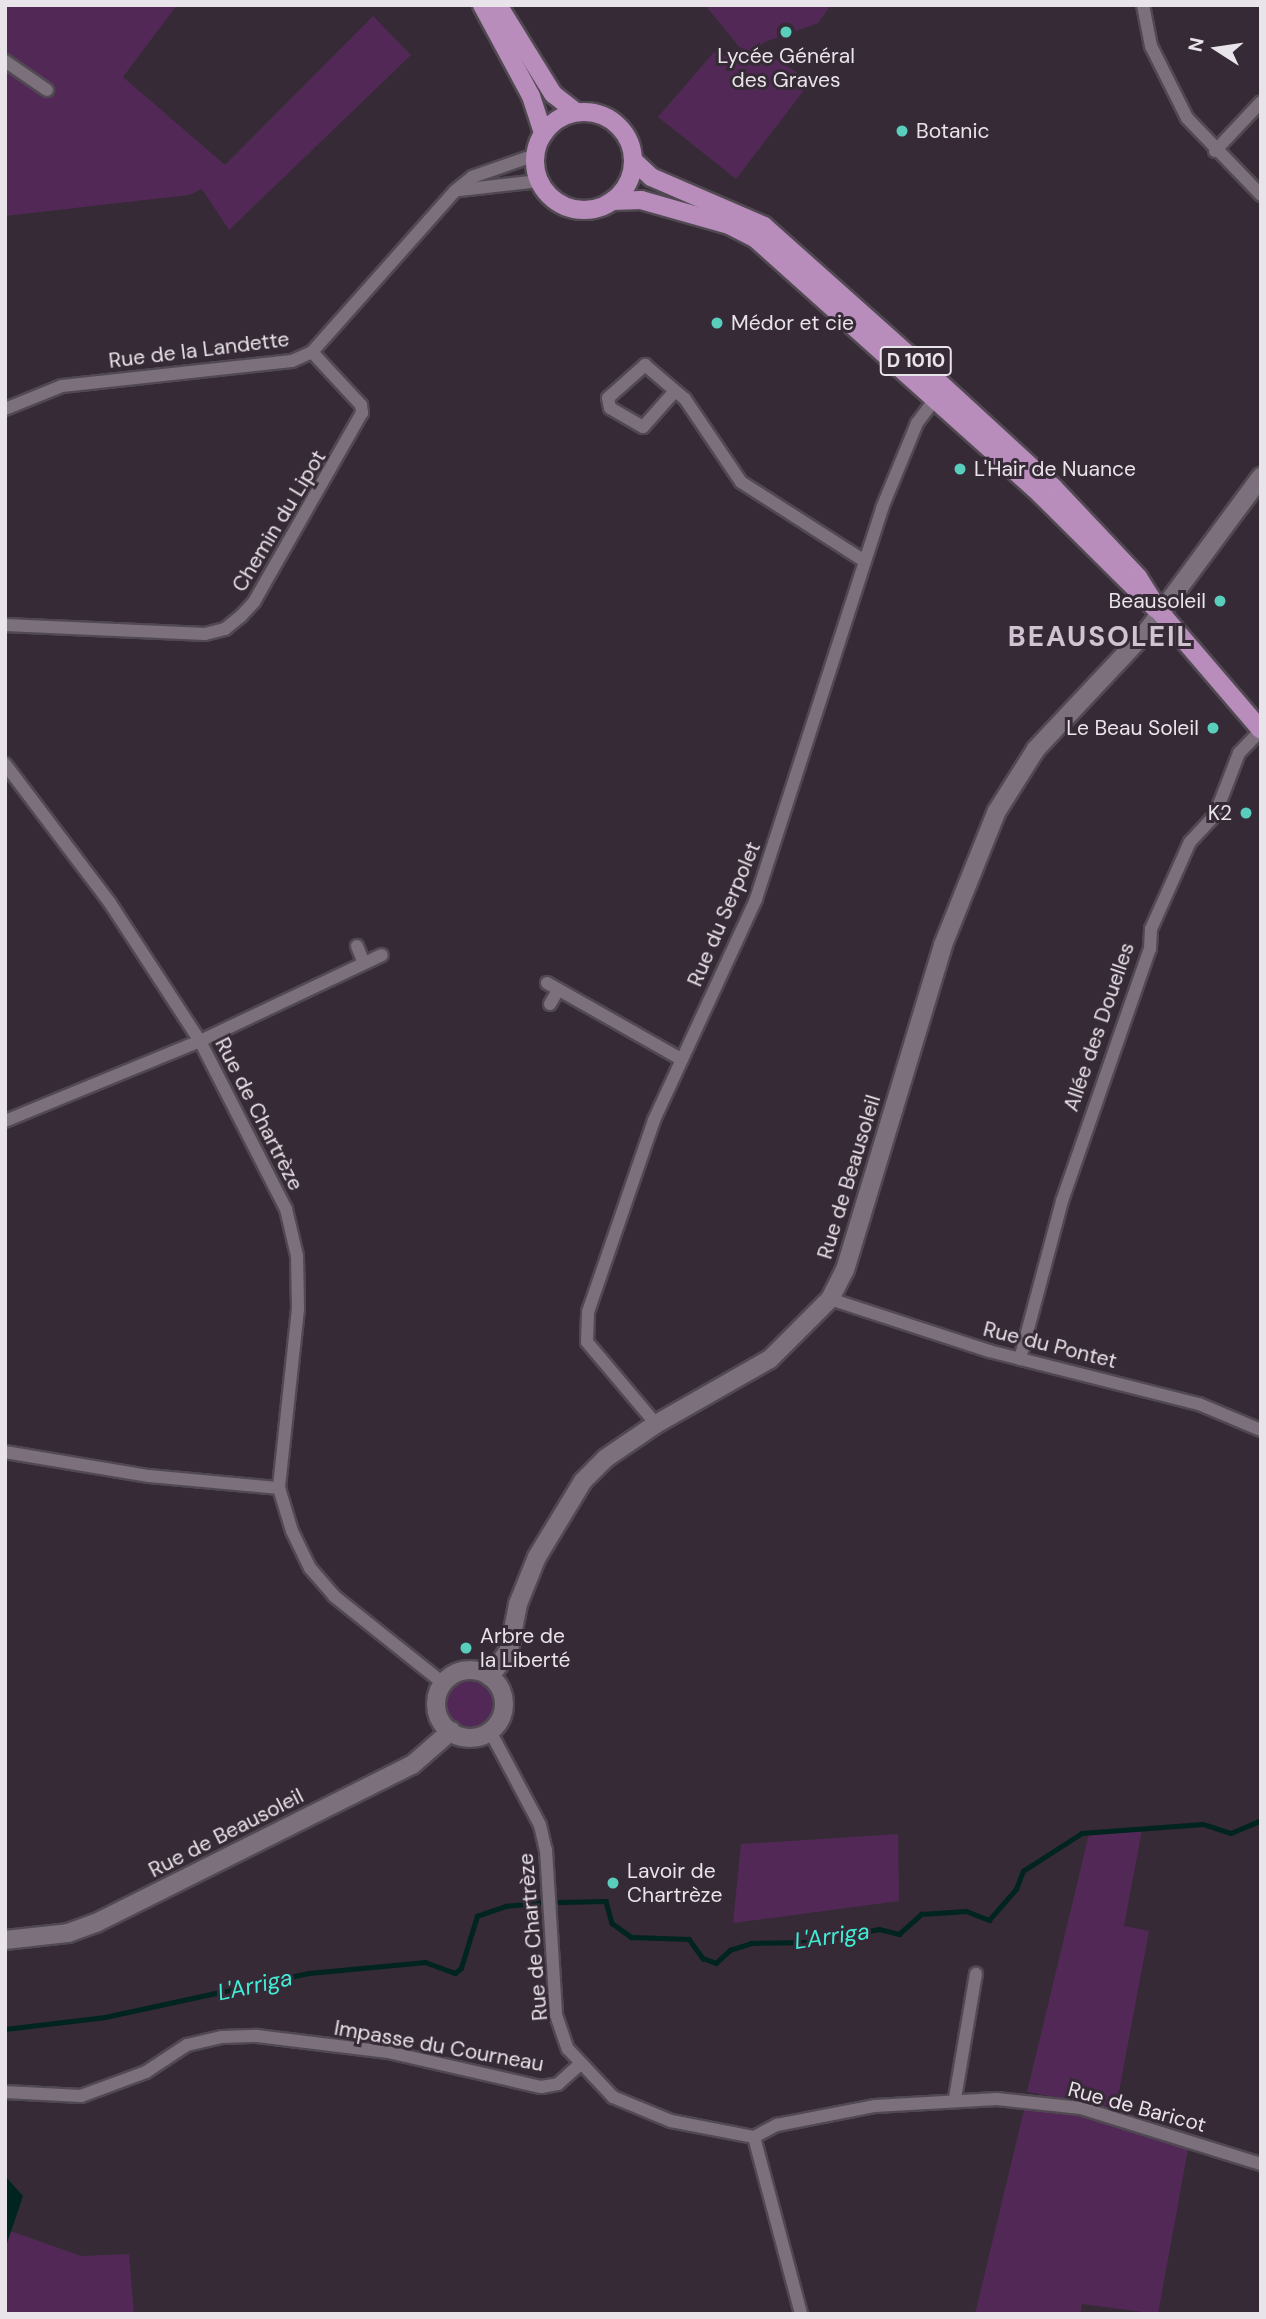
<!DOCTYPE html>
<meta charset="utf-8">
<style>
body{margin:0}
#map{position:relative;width:1266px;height:2319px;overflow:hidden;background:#352a35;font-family:"DM Sans",sans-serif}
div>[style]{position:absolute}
.green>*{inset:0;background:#522956}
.round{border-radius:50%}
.water>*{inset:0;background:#00241f}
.stream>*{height:4.5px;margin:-2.25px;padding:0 2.25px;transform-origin:2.25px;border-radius:2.25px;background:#00241f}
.roads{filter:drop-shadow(2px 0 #514952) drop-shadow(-2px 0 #514952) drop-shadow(0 2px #514952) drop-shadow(0 -2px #514952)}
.street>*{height:12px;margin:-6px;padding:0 6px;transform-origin:6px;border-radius:6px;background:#7c707d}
.secondary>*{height:18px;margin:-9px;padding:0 9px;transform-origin:9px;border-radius:9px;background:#7c707d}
.secondary>.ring{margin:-9px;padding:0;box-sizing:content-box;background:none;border:18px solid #7c707d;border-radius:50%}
.primary>*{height:18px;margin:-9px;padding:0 9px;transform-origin:9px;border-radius:9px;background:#b88cbb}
.primary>.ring{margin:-9px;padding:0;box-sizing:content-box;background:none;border:18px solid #b88cbb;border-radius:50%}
.dots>*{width:19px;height:19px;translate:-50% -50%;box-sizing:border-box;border:4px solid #352a35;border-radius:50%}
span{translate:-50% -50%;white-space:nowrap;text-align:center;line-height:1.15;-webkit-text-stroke:6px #352a35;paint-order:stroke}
.shield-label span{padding:2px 5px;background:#352a35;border:2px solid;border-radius:5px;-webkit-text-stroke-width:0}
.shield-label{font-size:19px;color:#e9e3ea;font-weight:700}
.poi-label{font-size:21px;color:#e9e3ea}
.left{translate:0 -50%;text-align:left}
.right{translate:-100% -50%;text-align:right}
.street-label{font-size:21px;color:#e9e3ea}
.water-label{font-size:23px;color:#42ecd6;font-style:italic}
.district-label{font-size:28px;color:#d1c3d1;font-weight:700;letter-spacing:2px}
.frame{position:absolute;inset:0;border:7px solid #e9e3ea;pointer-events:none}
.north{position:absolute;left:1182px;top:14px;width:70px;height:70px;-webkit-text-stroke:5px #352a35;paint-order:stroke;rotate:282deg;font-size:19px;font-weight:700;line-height:28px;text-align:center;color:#e9e3ea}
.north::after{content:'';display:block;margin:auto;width:24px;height:32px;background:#e9e3ea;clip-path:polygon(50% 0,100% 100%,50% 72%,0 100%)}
</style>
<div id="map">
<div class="green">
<i style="clip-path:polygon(5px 5px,177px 5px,123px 77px,225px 165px,373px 16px,411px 55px,229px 230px,202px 189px,189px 195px,5px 216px)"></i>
<i style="clip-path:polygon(705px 5px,831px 5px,818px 23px,765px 42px,752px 52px,739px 47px)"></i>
<i style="clip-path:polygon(714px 52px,754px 66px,770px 56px,811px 81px,736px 179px,658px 117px)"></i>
<i class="round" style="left:447px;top:1681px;width:46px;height:46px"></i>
<i style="clip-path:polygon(1142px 1830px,1124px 1926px,1149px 1931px,1116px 2108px,1027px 2092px,1089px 1834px)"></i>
<i style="clip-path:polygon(898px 1834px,899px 1901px,733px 1923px,741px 1844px)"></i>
<i style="clip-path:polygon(1025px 2106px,1134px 2126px,1189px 2144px,1158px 2314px,1082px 2304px,1080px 2314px,975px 2314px)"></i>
<i style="clip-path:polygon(5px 2229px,81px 2256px,129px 2254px,134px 2314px,5px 2314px)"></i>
</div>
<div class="water">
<i style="clip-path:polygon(5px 2176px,23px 2196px,5px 2249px,7px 2205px)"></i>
</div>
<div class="stream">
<i style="left:559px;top:1902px;width:47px;rotate:-1.2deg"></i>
<i style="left:606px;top:1901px;width:23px;rotate:75deg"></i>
<i style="left:612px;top:1923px;width:24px;rotate:36deg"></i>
<i style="left:631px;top:1937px;width:58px;rotate:2deg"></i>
<i style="left:689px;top:1939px;width:24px;rotate:54deg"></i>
<i style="left:703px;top:1958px;width:14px;rotate:21deg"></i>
<i style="left:716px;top:1963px;width:19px;rotate:-43deg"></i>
<i style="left:730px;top:1950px;width:22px;rotate:-18deg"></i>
<i style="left:751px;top:1943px;width:58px;rotate:-1deg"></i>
<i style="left:809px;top:1942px;width:71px;rotate:-10.5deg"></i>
<i style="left:879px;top:1929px;width:21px;rotate:14deg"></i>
<i style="left:899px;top:1934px;width:30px;rotate:-42deg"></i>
<i style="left:921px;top:1914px;width:45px;rotate:-3.8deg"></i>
<i style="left:966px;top:1911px;width:25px;rotate:21deg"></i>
<i style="left:989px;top:1920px;width:41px;rotate:-48.9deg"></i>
<i style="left:1016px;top:1889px;width:19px;rotate:-69deg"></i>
<i style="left:1023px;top:1871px;width:70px;rotate:-32.8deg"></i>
<i style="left:1082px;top:1833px;width:121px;rotate:-4.3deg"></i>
<i style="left:1203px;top:1824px;width:29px;rotate:18deg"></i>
<i style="left:1231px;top:1833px;width:33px;rotate:-23deg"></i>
<i style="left:5px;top:2029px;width:101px;rotate:-6.8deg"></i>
<i style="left:105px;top:2017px;width:209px;rotate:-12.2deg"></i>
<i style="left:309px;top:1973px;width:117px;rotate:-5.4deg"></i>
<i style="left:425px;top:1962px;width:32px;rotate:20deg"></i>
<i style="left:455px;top:1973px;width:8px;rotate:-40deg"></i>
<i style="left:461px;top:1968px;width:54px;rotate:-72.9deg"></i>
<i style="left:477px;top:1916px;width:31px;rotate:-19deg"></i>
<i style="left:506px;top:1906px;width:40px;rotate:-5.7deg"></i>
</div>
<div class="roads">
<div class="street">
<i style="left:1143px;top:5px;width:42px;rotate:79deg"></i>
<i style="left:1151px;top:46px;width:80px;rotate:63.4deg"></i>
<i style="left:1187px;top:118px;width:107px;rotate:46.1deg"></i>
<i style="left:5px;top:61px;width:51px;rotate:34.6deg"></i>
<i style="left:1215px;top:151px;width:67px;rotate:-46.8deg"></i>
<i style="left:459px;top:190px;width:81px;rotate:-6.4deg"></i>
<i style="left:675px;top:391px;width:48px;rotate:131.6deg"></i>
<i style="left:643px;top:427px;width:38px;rotate:-150deg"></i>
<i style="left:610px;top:408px;width:10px;rotate:-101deg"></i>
<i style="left:608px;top:398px;width:50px;rotate:-41.7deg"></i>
<i style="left:645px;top:365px;width:52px;rotate:40.4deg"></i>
<i style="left:685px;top:399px;width:100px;rotate:56deg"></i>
<i style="left:741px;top:482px;width:145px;rotate:32.6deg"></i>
<i style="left:5px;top:409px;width:61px;rotate:-22deg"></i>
<i style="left:62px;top:386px;width:231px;rotate:-6.2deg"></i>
<i style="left:292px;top:361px;width:22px;rotate:-24deg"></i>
<i style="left:312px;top:352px;width:215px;rotate:-48.4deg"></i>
<i style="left:455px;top:191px;width:22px;rotate:-39deg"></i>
<i style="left:472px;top:177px;width:67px;rotate:-19.2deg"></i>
<i style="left:5px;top:625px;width:200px;rotate:2.6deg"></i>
<i style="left:205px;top:634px;width:21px;rotate:-14deg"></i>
<i style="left:225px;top:629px;width:21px;rotate:-39deg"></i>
<i style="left:241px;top:616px;width:19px;rotate:-47deg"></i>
<i style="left:254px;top:602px;width:218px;rotate:-60.3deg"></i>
<i style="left:362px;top:413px;width:8px;rotate:-97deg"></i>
<i style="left:361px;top:405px;width:72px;rotate:-132.8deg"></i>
<i style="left:5px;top:764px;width:174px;rotate:52.9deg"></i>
<i style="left:110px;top:903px;width:165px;rotate:56.9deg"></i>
<i style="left:200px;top:1041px;width:189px;rotate:62.9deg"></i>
<i style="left:286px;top:1209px;width:48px;rotate:76.8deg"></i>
<i style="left:297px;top:1256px;width:53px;rotate:88.9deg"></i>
<i style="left:298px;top:1309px;width:180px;rotate:96.1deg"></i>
<i style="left:279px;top:1488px;width:45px;rotate:73.2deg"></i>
<i style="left:292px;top:1531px;width:41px;rotate:64.1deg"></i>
<i style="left:310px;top:1568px;width:37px;rotate:49deg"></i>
<i style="left:334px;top:1596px;width:139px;rotate:38.6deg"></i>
<i style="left:357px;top:946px;width:18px;rotate:68deg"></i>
<i style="left:547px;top:983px;width:154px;rotate:29.6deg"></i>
<i style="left:550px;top:1004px;width:16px;rotate:-60deg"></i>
<i style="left:5px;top:1121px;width:211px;rotate:-22.3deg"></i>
<i style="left:200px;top:1041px;width:201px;rotate:-25.3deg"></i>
<i style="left:830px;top:1299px;width:167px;rotate:18.1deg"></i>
<i style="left:989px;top:1351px;width:217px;rotate:14.2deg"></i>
<i style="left:1199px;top:1404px;width:67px;rotate:22.8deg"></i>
<i style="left:1020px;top:1359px;width:163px;rotate:-75.1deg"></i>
<i style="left:1062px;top:1201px;width:267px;rotate:-70.8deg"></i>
<i style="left:1150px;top:949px;width:20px;rotate:-87deg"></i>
<i style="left:1151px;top:929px;width:95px;rotate:-65.9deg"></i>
<i style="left:1190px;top:842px;width:37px;rotate:-47deg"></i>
<i style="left:1215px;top:815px;width:66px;rotate:-68.8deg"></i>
<i style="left:1239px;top:753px;width:32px;rotate:-46deg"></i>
<i style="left:656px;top:1424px;width:107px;rotate:-130.1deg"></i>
<i style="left:587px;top:1342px;width:30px;rotate:-88deg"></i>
<i style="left:588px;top:1312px;width:203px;rotate:-71deg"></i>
<i style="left:654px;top:1120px;width:243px;rotate:-65.2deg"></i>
<i style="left:756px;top:899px;width:411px;rotate:-72.1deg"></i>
<i style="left:882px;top:508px;width:92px;rotate:-67.6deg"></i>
<i style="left:917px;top:423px;width:30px;rotate:-53deg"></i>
<i style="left:5px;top:1452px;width:146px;rotate:9.5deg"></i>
<i style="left:149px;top:1476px;width:131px;rotate:5.3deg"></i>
<i style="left:490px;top:1731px;width:106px;rotate:62deg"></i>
<i style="left:540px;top:1825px;width:26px;rotate:77deg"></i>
<i style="left:546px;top:1850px;width:165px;rotate:86.5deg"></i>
<i style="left:556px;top:2015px;width:36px;rotate:71deg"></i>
<i style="left:568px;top:2049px;width:66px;rotate:46.8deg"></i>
<i style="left:613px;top:2097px;width:63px;rotate:22.5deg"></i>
<i style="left:671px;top:2121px;width:85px;rotate:10.9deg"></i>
<i style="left:5px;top:2092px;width:76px;rotate:3deg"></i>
<i style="left:81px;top:2096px;width:69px;rotate:-20.3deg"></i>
<i style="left:146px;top:2072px;width:49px;rotate:-33.4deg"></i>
<i style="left:187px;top:2045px;width:36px;rotate:-13deg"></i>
<i style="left:222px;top:2037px;width:35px;rotate:-2deg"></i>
<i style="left:257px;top:2036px;width:132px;rotate:7deg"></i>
<i style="left:388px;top:2052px;width:157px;rotate:12.9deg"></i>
<i style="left:541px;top:2087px;width:17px;rotate:-10deg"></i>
<i style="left:558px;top:2084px;width:28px;rotate:-42deg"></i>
<i style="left:955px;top:2098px;width:126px;rotate:-80.4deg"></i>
<i style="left:754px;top:2137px;width:26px;rotate:-28deg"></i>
<i style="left:777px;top:2125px;width:100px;rotate:-11deg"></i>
<i style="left:875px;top:2106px;width:122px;rotate:-3.3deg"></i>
<i style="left:997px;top:2099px;width:84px;rotate:6.1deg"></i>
<i style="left:1081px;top:2108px;width:189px;rotate:17.3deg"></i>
<i style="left:754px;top:2137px;width:183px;rotate:75.1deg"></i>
</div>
<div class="secondary">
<i class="ring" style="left:436px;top:1670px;width:50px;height:50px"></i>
<i style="left:490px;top:1677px;width:33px;rotate:-55deg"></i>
<i style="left:509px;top:1650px;width:47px;rotate:-78.9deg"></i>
<i style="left:518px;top:1604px;width:51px;rotate:-68deg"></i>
<i style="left:537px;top:1557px;width:89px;rotate:-58.8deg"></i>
<i style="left:583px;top:1481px;width:33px;rotate:-45deg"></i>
<i style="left:606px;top:1458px;width:60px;rotate:-34.2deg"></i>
<i style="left:656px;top:1424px;width:131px;rotate:-29.7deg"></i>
<i style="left:770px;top:1359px;width:85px;rotate:-45deg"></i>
<i style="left:830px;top:1299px;width:33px;rotate:-63deg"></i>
<i style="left:845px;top:1270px;width:339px;rotate:-73.2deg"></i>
<i style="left:943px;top:945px;width:144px;rotate:-68.1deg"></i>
<i style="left:997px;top:811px;width:73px;rotate:-57.8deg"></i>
<i style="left:1036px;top:749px;width:162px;rotate:-46.8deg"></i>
<i style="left:1147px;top:631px;width:192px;rotate:-53.5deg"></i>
<i style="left:5px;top:1940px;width:63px;rotate:-6.3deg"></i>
<i style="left:68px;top:1933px;width:30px;rotate:-20deg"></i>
<i style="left:96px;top:1923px;width:353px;rotate:-26.6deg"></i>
<i style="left:412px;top:1765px;width:52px;rotate:-41.1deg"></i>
</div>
<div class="primary">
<i style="left:482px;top:5px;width:103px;rotate:61.7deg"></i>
<i style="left:531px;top:96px;width:40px;rotate:72deg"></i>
<i style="left:498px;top:5px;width:105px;rotate:58.3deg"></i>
<i style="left:553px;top:94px;width:29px;rotate:38deg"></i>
<i class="ring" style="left:535px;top:112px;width:80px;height:80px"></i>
<i style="left:633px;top:160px;width:25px;rotate:43deg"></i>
<i style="left:651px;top:177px;width:123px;rotate:23.4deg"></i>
<i style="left:764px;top:226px;width:220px;rotate:41.7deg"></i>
<i style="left:928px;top:372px;width:170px;rotate:42.6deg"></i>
<i style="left:1053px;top:487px;width:124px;rotate:46.6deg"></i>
<i style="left:1138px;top:577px;width:41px;rotate:57.8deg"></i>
<i style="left:1160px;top:612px;width:155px;rotate:49.4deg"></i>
<i style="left:612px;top:201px;width:29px;rotate:-2deg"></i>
<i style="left:641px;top:200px;width:91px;rotate:15.9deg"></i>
<i style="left:729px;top:225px;width:30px;rotate:27deg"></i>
<i style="left:756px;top:239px;width:382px;rotate:41.9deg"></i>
<i style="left:1040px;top:494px;width:163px;rotate:44.8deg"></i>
</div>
</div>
<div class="dots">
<i style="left:786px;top:32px;background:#5acebd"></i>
<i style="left:902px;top:131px;background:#5acebd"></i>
<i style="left:717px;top:323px;background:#5acebd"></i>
<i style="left:960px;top:469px;background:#5acebd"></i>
<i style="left:1220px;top:601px;background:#5acebd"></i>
<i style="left:1213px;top:728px;background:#5acebd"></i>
<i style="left:1246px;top:813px;background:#5acebd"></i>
<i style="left:466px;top:1648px;background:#5acebd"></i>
<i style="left:613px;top:1883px;background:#5acebd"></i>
</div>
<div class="shield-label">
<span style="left:916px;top:361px">D 1010</span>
</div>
<div class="poi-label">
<span style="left:786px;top:68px">Lycée Général<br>des Graves</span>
<span class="left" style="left:916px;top:131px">Botanic</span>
<span class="left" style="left:731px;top:323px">Médor et cie</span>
<span class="left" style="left:974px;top:469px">L'Hair de Nuance</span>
<span class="right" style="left:1206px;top:601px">Beausoleil</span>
<span class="right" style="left:1199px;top:728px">Le Beau Soleil</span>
<span class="right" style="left:1232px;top:813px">K2</span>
<span class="left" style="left:480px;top:1648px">Arbre de<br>la Liberté</span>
<span class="left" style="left:627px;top:1883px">Lavoir de<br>Chartrèze</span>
</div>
<div class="street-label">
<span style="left:199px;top:350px;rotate:-7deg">Rue de la Landette</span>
<span style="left:279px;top:521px;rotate:-59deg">Chemin du Lipot</span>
<span style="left:724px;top:914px;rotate:-67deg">Rue du Serpolet</span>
<span style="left:1099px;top:1027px;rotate:-71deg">Allée des Douelles</span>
<span style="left:259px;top:1114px;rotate:63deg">Rue de Chartrèze</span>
<span style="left:849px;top:1177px;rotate:-73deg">Rue de Beausoleil</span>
<span style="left:1050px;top:1345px;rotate:14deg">Rue du Pontet</span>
<span style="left:226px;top:1833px;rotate:-27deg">Rue de Beausoleil</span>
<span style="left:533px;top:1937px;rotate:-95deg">Rue de Chartrèze</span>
<span style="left:439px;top:2046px;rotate:10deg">Impasse du Courneau</span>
<span style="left:1137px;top:2107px;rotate:15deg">Rue de Baricot</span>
</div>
<div class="water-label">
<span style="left:832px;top:1936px;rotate:-8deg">L'Arriga</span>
<span style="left:255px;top:1985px;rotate:-12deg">L'Arriga</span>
</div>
<div class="district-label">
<span style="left:1101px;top:637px">BEAUSOLEIL</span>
</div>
<div class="frame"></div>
<div class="north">N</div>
</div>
